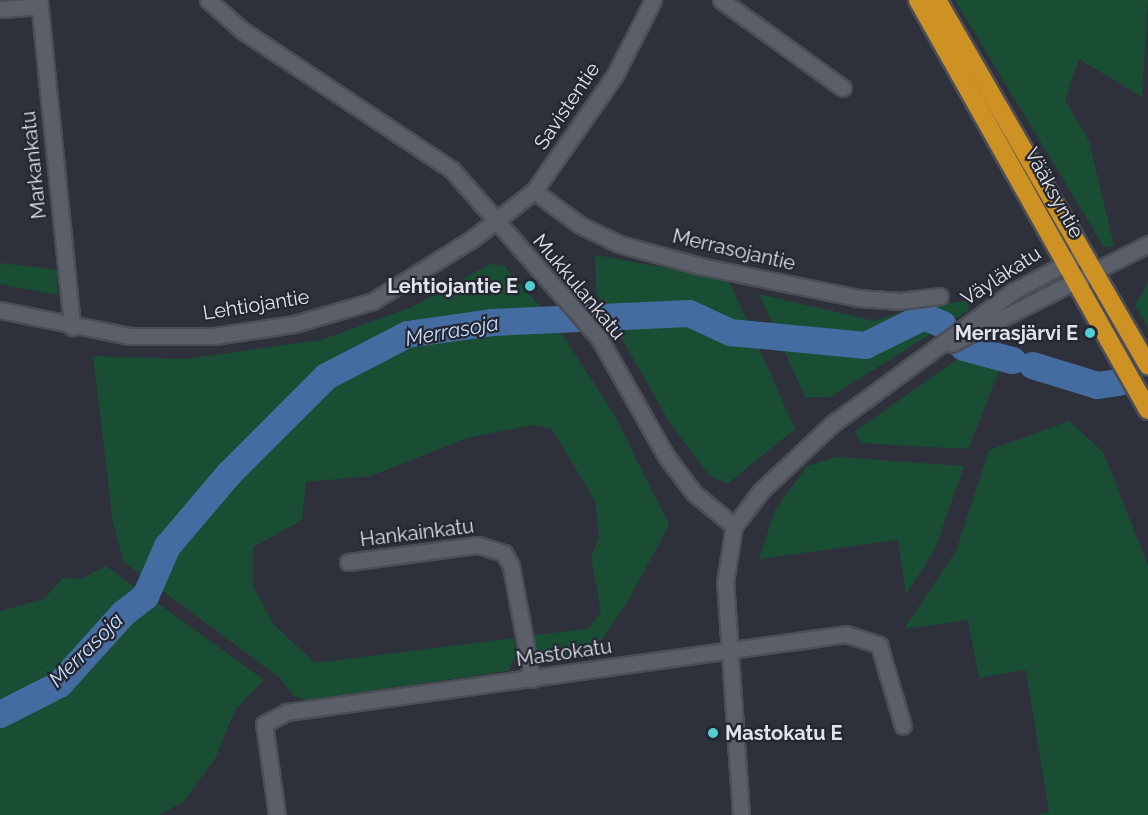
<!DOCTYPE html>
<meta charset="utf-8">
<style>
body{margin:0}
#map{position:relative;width:1148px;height:815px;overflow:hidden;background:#2e313b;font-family:Raleway,sans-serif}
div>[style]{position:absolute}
.green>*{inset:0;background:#194e34}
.river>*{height:27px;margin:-13.5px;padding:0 13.5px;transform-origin:13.5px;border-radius:13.5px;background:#456ca0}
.roads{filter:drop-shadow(2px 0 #4b4e56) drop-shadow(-2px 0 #4b4e56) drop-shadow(0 2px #4b4e56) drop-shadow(0 -2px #4b4e56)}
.minor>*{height:15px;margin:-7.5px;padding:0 7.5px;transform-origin:7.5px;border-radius:7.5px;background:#5b5f6a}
.highway>*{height:18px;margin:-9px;padding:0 9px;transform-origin:9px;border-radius:9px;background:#ce9124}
.dots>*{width:16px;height:16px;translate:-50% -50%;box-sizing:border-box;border:3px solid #242731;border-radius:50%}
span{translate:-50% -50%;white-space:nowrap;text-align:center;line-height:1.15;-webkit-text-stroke:4.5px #242731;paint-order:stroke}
.street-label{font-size:20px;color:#e0e3e9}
.poi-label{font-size:20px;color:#e0e3e9;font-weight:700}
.right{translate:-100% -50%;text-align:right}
.left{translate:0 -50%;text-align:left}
.water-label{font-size:21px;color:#c7defd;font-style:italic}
</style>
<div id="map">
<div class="green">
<i style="clip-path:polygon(955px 0,1148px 0,1142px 97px,1079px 59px,1065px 100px,1089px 141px,1114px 246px,1104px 247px)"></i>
<i style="clip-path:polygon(595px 255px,728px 279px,795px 429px,727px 484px,709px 475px,670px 423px,596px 293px)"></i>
<i style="clip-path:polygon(0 263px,57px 270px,57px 295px,0 284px)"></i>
<i style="clip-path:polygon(490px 264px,504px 266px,554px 322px,615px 416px,669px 525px,628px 601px,591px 655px,546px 660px,536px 651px,533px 635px,588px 629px,601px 612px,591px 557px,599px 538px,595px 500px,551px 428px,533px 425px,467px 438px,371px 476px,306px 482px,302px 520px,253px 547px,253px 586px,274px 625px,315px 663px,514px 638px,516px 656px,508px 671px,306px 700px,294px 696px,280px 678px,124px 562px,113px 523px,93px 356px,185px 359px,321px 340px,412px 307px)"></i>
<i style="clip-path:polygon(1148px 282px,1148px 328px,1135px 306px)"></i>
<i style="clip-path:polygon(759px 294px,874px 321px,917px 307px,968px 301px,969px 310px,830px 397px,805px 397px)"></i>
<i style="clip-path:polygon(972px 349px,1007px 351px,968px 449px,861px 443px,854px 432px)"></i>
<i style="clip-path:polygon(1069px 421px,1103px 452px,1148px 566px,1148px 815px,1037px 815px,1049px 812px,1026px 670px,979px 678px,968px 620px,904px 629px,956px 551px,989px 450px)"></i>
<i style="clip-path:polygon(837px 457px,964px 466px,935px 549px,906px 595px,898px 540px,759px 559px,775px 510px,807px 466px)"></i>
<i style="clip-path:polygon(106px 566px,264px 680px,235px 710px,215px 759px,183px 802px,159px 815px,0 815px,0 611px,44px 599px,63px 578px,81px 579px)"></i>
</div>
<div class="river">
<i style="left:963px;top:347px;width:51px;rotate:14.9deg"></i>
<i style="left:1032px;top:365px;width:68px;rotate:17.1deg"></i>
<i style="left:1097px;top:385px;width:22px;rotate:-8deg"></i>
<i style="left:0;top:714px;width:66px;rotate:-27deg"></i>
<i style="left:59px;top:684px;width:96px;rotate:-48deg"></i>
<i style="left:123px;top:613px;width:28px;rotate:-38deg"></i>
<i style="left:145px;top:596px;width:55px;rotate:-66.3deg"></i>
<i style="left:167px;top:546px;width:96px;rotate:-49.7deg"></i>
<i style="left:229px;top:473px;width:137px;rotate:-45deg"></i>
<i style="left:326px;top:376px;width:91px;rotate:-27.4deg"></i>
<i style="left:407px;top:334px;width:85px;rotate:-8.1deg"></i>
<i style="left:491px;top:322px;width:198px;rotate:-2.6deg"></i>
<i style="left:689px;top:313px;width:45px;rotate:24.9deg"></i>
<i style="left:730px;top:332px;width:136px;rotate:5.5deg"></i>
<i style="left:865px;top:345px;width:66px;rotate:-26.2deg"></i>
<i style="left:924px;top:316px;width:20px;rotate:24deg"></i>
</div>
<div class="roads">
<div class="minor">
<i style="left:39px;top:0;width:329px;rotate:84.2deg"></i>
<i style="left:208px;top:0;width:47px;rotate:41.5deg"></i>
<i style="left:243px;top:31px;width:251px;rotate:33.6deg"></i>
<i style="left:452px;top:170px;width:223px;rotate:48.8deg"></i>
<i style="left:599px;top:338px;width:136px;rotate:60.4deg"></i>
<i style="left:666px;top:456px;width:46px;rotate:52.9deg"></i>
<i style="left:694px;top:493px;width:52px;rotate:39.5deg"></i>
<i style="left:721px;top:0;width:150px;rotate:35.8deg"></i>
<i style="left:0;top:9px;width:39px;rotate:-4deg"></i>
<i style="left:534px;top:191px;width:57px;rotate:36.5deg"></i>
<i style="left:580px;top:225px;width:43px;rotate:26deg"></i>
<i style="left:619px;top:244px;width:84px;rotate:15.2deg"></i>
<i style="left:700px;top:266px;width:161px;rotate:11.4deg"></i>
<i style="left:858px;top:298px;width:42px;rotate:4.1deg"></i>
<i style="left:900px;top:301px;width:40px;rotate:-7.1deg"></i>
<i style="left:0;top:310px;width:133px;rotate:11.3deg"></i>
<i style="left:130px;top:336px;width:84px"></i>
<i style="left:214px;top:336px;width:81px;rotate:-8.5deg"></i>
<i style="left:294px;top:324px;width:82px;rotate:-16.2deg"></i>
<i style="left:373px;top:301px;width:117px;rotate:-32.1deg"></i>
<i style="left:472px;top:239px;width:78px;rotate:-37.7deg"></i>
<i style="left:534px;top:191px;width:141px;rotate:-55.1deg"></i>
<i style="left:615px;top:75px;width:84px;rotate:-63.1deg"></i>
<i style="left:951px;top:344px;width:221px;rotate:-26.9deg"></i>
<i style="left:348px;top:562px;width:131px;rotate:-7.5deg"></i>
<i style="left:478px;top:545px;width:27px;rotate:17deg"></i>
<i style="left:504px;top:553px;width:15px;rotate:62deg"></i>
<i style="left:511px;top:566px;width:115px;rotate:79.5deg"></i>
<i style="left:277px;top:815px;width:92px;rotate:-98.1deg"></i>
<i style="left:264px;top:724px;width:26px;rotate:-28deg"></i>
<i style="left:287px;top:712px;width:564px;rotate:-7.94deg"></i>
<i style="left:846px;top:634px;width:35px;rotate:18deg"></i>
<i style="left:879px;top:645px;width:84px;rotate:73.5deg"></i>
<i style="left:741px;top:815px;width:234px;rotate:-93.9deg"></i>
<i style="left:725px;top:582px;width:57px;rotate:-80.9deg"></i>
<i style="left:734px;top:526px;width:44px;rotate:-52.4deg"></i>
<i style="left:761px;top:491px;width:98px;rotate:-43.3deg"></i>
<i style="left:832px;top:424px;width:225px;rotate:-36.2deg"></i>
<i style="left:1014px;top:291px;width:70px;rotate:-28deg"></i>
</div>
<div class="highway">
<i style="left:918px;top:0;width:470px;rotate:60.7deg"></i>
<i style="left:937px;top:0;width:422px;rotate:60deg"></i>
</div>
</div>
<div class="dots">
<i style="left:530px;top:286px;background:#52cdd0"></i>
<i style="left:1090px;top:333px;background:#52cdd0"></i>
<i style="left:713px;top:733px;background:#52cdd0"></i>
</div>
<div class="street-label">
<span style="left:567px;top:106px;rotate:-56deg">Savistentie</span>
<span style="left:34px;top:165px;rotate:-96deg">Markankatu</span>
<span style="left:1054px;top:193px;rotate:61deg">Vääksyntie</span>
<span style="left:734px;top:250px;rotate:13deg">Merrasojantie</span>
<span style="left:1001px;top:276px;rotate:-33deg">Väyläkatu</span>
<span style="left:579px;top:287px;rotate:50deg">Mukkulankatu</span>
<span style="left:256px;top:305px;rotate:-9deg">Lehtiojantie</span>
<span style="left:417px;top:533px;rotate:-7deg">Hankainkatu</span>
<span style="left:564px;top:653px;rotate:-8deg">Mastokatu</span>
</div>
<div class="poi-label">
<span class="right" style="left:518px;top:286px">Lehtiojantie E</span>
<span class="right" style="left:1078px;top:333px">Merrasjärvi E</span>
<span class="left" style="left:725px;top:733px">Mastokatu E</span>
</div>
<div class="water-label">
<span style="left:452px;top:331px;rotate:-10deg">Merrasoja</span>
<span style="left:86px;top:650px;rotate:-45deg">Merrasoja</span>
</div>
</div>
